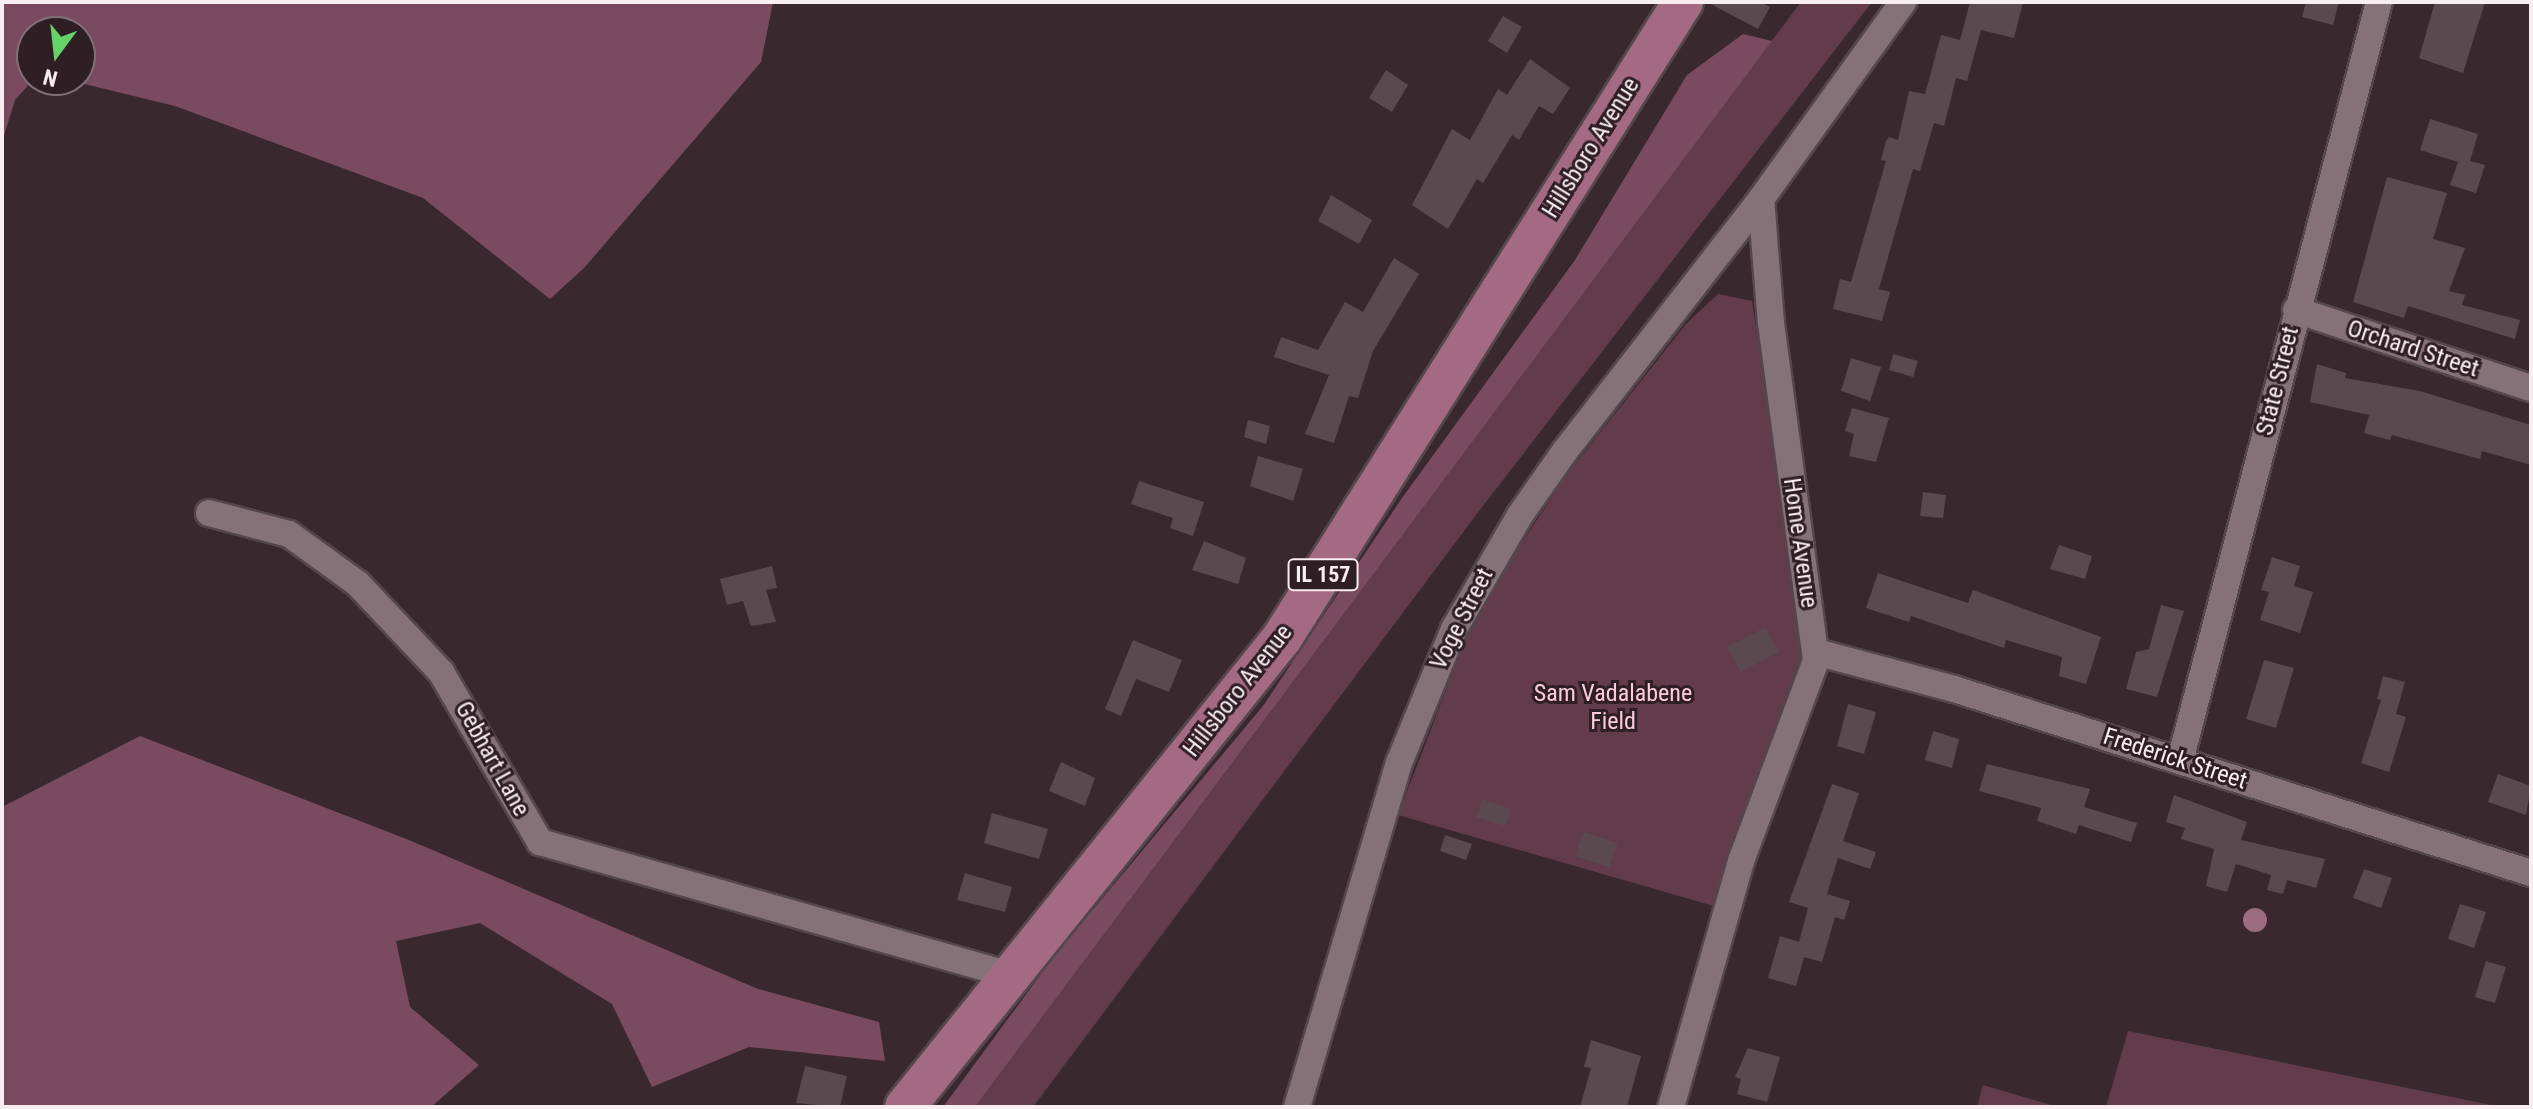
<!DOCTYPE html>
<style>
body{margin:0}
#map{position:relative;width:2533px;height:1109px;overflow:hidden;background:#39292f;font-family:"Roboto Condensed",sans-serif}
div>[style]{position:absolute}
.green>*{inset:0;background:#623c4b}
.forest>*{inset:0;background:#7a4b5e}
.water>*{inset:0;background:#9d6b7e}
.round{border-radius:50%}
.building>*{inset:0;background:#5a494f}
.roads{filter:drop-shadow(2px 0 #54474b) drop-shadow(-2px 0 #54474b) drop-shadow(0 2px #54474b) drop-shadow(0 -2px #54474b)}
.street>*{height:26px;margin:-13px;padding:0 13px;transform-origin:13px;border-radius:13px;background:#857279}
.primary>*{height:40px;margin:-20px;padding:0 20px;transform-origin:20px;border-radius:20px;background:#a46a82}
span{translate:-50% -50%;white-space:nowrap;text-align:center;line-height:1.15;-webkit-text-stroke:6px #2f1f25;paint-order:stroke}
.shield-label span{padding:2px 6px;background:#2f1f25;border:2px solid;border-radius:6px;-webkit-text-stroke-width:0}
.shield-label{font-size:22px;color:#f8edf1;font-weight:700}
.street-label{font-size:24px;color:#f8edf1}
.park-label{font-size:24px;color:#fccbdd}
.frame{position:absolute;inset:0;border:4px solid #f8edf1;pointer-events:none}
.north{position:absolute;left:16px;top:16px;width:80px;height:80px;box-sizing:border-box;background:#2f1f25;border:2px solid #7f7177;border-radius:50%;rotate:195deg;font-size:22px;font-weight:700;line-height:32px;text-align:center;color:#f8edf1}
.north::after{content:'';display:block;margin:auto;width:28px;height:36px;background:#64d468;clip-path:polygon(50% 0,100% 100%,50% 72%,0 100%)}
</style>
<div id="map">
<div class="green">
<i style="clip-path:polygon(1801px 2px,1872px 2px,1479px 511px,1033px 1107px,975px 1107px)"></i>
<i style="clip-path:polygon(1718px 294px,1752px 301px,1805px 649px,1717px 907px,1398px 815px,1476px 612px,1568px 473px,1686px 324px)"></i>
<i style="clip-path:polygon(2128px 1031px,2501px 1107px,2106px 1107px)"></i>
<i style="clip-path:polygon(1983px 1085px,2058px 1107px,1977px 1107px)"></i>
</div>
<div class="forest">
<i style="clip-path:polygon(2px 2px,773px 2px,761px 62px,584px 268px,550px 299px,423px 198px,175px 106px,68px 80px,80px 80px,80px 32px,32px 32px,33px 80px,15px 100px,2px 142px)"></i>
<i style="clip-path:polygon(1743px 34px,1772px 41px,975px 1107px,943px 1107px,1055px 955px,1263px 706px,1402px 498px,1575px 260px,1687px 75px)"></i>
<i style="clip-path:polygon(140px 736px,409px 840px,758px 989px,879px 1022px,885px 1061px,749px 1047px,652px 1087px,612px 1004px,480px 923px,396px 941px,410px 1007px,479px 1065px,431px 1107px,2px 1107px,2px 807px)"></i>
</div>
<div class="water">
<i class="round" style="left:2243px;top:908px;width:24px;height:24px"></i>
</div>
<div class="building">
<i style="clip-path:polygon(1707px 2px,1760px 2px,1770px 7px,1758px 29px)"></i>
<i style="clip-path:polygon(1970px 2px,2023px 2px,2014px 38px,1981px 30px,1967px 81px,1956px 78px,1944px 126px,1934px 123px,1920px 171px,1913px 169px,1879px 289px,1890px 292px,1882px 321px,1833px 309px,1840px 279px,1851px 282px,1886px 161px,1881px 160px,1886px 141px,1889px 137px,1898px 140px,1909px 91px,1925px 94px,1941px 35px,1960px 40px)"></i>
<i style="clip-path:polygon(2306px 2px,2339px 2px,2333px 25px,2302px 17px)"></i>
<i style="clip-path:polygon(2435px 2px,2485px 2px,2463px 73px,2419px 58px)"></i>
<i style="clip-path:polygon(1503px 16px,1522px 27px,1507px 53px,1488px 41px)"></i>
<i style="clip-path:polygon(1530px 59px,1570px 88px,1553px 114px,1539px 106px,1519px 140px,1512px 135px,1483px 183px,1477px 179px,1448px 229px,1412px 205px,1452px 129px,1470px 140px,1498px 89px,1507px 95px)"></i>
<i style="clip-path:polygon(1386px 70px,1408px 85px,1392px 112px,1369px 98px)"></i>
<i style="clip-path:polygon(2430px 119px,2478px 134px,2470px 161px,2485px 165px,2476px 193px,2450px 185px,2458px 162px,2420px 150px)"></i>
<i style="clip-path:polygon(2387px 177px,2447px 193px,2433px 239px,2465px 248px,2449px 291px,2465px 295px,2462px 305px,2520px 320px,2515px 339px,2408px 306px,2404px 318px,2353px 302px)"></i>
<i style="clip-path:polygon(1331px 195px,1372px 220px,1359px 244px,1318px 221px)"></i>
<i style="clip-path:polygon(1394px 258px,1419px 274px,1373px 351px,1358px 398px,1349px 396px,1334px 443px,1305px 434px,1329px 375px,1274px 357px,1281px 337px,1318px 350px,1345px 302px,1363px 312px)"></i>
<i style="clip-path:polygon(1893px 354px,1918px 361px,1913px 377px,1889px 370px)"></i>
<i style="clip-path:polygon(1851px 358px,1881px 367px,1870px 401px,1841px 391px)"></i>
<i style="clip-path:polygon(2317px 364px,2346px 373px,2345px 378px,2420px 391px,2531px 425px,2531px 465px,2482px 451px,2480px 459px,2392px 435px,2390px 440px,2364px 433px,2369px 415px,2310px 402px)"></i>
<i style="clip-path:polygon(1852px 408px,1889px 418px,1876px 462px,1849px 456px,1854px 434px,1845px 431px)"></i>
<i style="clip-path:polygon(1248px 420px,1270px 426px,1266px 444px,1244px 437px)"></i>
<i style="clip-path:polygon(1258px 456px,1303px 469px,1293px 501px,1250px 486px)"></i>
<i style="clip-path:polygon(1139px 481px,1204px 502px,1193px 536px,1170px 528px,1173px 518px,1131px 504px)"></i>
<i style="clip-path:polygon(1923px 492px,1946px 495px,1943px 518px,1920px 516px)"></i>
<i style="clip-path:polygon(1204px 541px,1246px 558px,1238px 584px,1192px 570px)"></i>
<i style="clip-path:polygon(2059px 545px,2092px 556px,2085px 579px,2050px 569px)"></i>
<i style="clip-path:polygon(2272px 557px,2300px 566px,2294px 586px,2313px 592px,2300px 633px,2260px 620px,2269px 592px,2261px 590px)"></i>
<i style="clip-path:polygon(772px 566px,777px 588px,766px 590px,776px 622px,751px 626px,743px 601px,727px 605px,720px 579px)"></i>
<i style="clip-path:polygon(1878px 573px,1968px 603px,1973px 590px,2101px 637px,2086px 684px,2059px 676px,2062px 657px,2006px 640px,2004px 648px,1911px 616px,1909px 622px,1866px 608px)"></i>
<i style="clip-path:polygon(2161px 605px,2184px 611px,2157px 697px,2126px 689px,2136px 652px,2149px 649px)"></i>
<i style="clip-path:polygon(1766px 627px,1779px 652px,1741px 672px,1727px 647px)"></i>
<i style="clip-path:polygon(1133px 640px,1182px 660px,1169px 692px,1136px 679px,1121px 716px,1105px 709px)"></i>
<i style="clip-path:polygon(2264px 660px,2294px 668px,2276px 728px,2246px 719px)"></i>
<i style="clip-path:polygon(2383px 676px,2405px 682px,2396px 714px,2406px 717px,2389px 772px,2361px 763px,2381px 700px,2377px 699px)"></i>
<i style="clip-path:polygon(1848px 704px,1876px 712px,1864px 754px,1837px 746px)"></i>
<i style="clip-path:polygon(1933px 731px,1959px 739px,1952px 768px,1925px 760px)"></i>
<i style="clip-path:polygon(1061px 762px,1095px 778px,1085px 806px,1049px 791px)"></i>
<i style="clip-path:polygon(1987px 764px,2090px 789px,2084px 807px,2137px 823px,2131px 842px,2079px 825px,2076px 834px,2037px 821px,2041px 808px,1979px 791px)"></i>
<i style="clip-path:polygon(2498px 774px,2531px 786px,2526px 815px,2488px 802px)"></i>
<i style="clip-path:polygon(1832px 784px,1859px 793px,1843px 841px,1876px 852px,1870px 869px,1838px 858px,1827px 894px,1850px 901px,1844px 920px,1835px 917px,1822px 962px,1804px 957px,1796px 986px,1768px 978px,1780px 936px,1799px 942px,1808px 908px,1789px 902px)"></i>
<i style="clip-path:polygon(2174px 795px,2247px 822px,2241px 840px,2325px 859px,2316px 888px,2287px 880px,2283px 894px,2267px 890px,2271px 875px,2236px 864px,2227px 892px,2206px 886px,2214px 849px,2181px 839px,2185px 828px,2166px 822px)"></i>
<i style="clip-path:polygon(1482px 799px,1511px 809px,1505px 826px,1476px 817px)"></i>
<i style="clip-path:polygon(992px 813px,1048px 829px,1039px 859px,984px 843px)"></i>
<i style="clip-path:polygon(1583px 832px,1618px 843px,1609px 867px,1575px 856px)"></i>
<i style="clip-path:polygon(1445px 835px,1472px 844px,1466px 860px,1440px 851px)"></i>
<i style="clip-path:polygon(2364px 869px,2392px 878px,2381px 908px,2353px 898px)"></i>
<i style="clip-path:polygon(965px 873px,1012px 887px,1005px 912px,957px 900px)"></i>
<i style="clip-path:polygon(2460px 904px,2486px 912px,2474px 948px,2448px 939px)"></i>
<i style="clip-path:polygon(2486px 961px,2506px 967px,2495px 1003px,2475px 997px)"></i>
<i style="clip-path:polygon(1591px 1040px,1641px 1056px,1627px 1107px,1580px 1107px,1591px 1068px,1584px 1067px)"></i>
<i style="clip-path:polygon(1748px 1048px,1780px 1057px,1767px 1102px,1737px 1094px,1741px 1079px,1735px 1077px)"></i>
<i style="clip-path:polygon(805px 1066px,847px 1076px,840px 1107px,796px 1103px)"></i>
</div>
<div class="roads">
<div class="street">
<i style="left:2296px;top:310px;width:248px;rotate:18.4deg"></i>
<i style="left:209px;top:513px;width:83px;rotate:14.7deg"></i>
<i style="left:289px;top:534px;width:85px;rotate:35.9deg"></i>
<i style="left:358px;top:584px;width:121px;rotate:46.7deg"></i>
<i style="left:441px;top:672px;width:197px;rotate:59.8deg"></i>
<i style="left:540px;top:842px;width:485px;rotate:15.8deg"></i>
<i style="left:1816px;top:652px;width:143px;rotate:15deg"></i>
<i style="left:1954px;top:689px;width:606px;rotate:17.69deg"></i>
<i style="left:2180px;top:761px;width:785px;rotate:-75.31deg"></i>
<i style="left:1297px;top:1107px;width:359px;rotate:-73.5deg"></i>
<i style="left:1399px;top:763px;width:145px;rotate:-67.7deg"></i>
<i style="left:1454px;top:629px;width:132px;rotate:-59.9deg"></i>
<i style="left:1520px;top:515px;width:78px;rotate:-54.9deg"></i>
<i style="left:1565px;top:451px;width:319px;rotate:-52.1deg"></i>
<i style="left:1671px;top:1107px;width:256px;rotate:-74.1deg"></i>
<i style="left:1741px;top:861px;width:215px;rotate:-69.5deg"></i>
<i style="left:1816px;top:660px;width:340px;rotate:-97.6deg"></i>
<i style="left:1771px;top:323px;width:124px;rotate:-94.6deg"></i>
<i style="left:1761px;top:199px;width:243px;rotate:-54.2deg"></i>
</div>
<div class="primary">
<i style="left:905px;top:1107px;width:602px;rotate:-51.21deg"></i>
<i style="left:1282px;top:638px;width:752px;rotate:-57.77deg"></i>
</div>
</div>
<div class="shield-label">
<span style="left:1323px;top:575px">IL 157</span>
</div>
<div class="street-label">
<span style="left:1591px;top:148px;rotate:-58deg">Hillsboro Avenue</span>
<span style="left:2413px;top:349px;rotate:18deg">Orchard Street</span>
<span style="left:2278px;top:381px;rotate:-76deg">State Street</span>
<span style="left:1800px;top:543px;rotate:82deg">Home Avenue</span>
<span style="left:1462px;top:619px;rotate:-63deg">Voge Street</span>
<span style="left:1238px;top:691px;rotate:-52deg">Hillsboro Avenue</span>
<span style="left:492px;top:759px;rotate:61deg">Gebhart Lane</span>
<span style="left:2175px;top:759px;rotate:18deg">Frederick Street</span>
</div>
<div class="park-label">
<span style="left:1613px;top:708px">Sam Vadalabene<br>Field</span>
</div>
<div class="frame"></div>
<div class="north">N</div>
</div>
